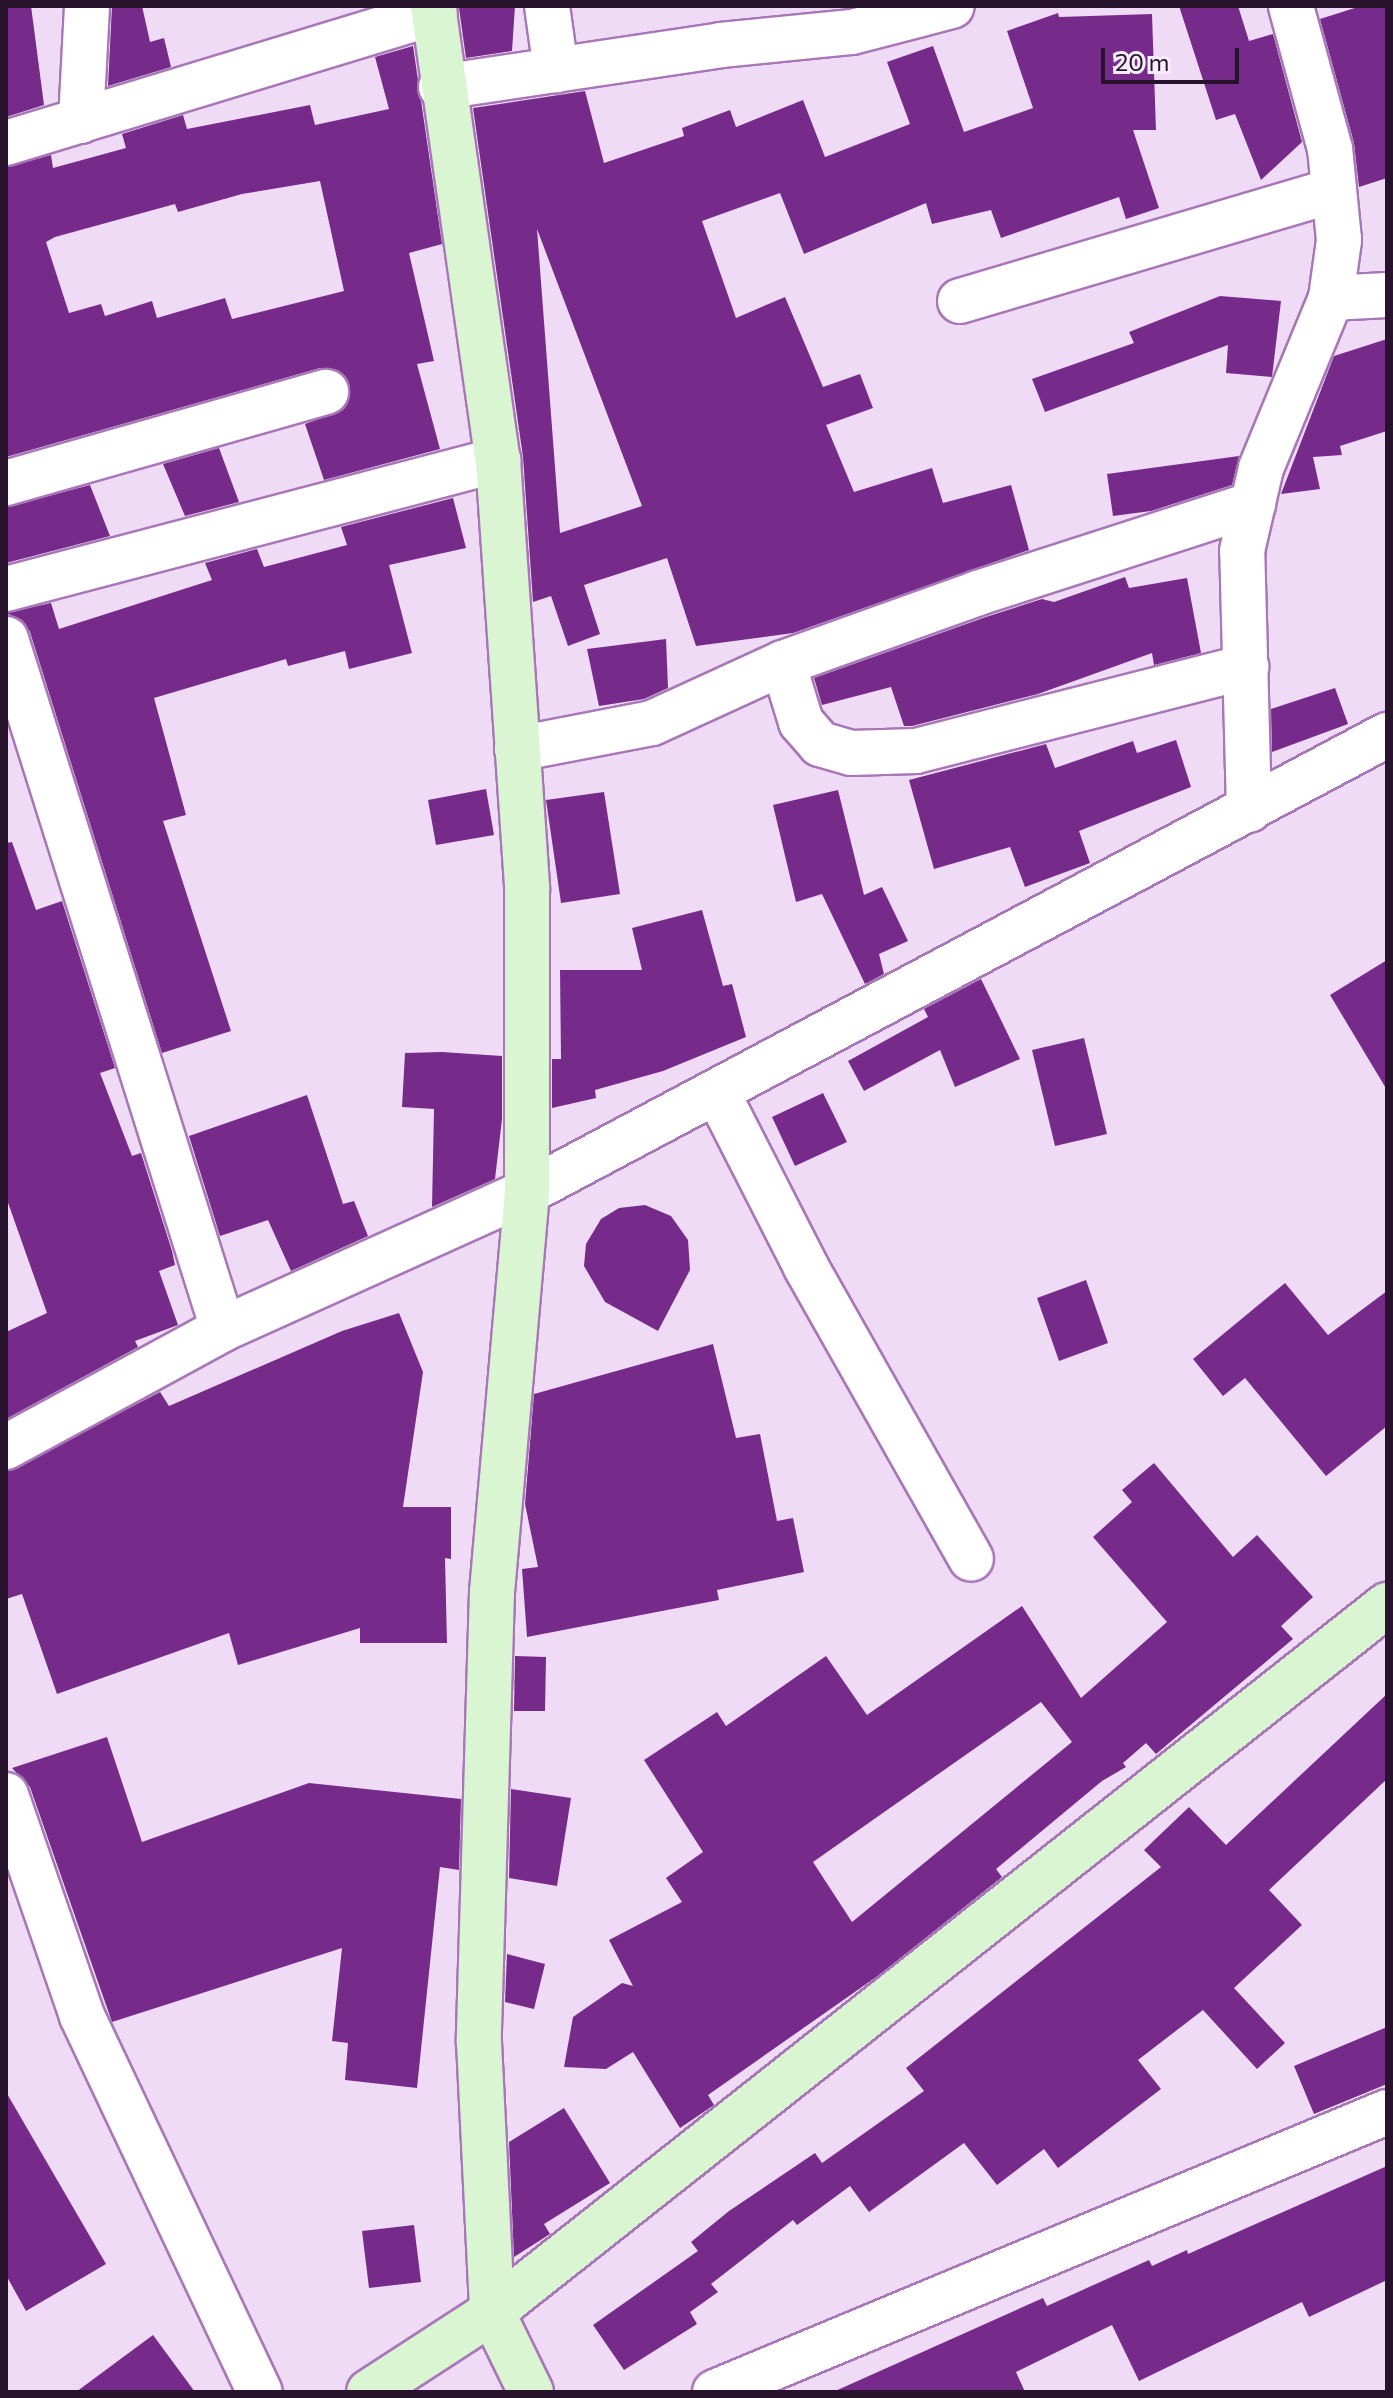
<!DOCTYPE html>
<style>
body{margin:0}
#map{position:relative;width:1393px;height:2398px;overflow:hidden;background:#f0dbf7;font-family:Commissioner,sans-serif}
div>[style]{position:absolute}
.building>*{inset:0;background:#762b8a}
.roads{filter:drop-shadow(2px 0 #a877b7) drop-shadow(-2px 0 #a877b7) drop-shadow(0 2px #a877b7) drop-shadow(0 -2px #a877b7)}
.street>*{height:44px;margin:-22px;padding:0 22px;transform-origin:22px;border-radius:22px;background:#fff}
.secondary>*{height:44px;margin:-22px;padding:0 22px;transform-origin:22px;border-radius:22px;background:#daf5d1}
span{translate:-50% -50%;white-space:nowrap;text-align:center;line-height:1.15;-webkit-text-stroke:8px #f7edfb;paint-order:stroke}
.frame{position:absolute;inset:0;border:8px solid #27132c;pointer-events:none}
.scale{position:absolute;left:1101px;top:48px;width:138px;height:36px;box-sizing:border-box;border:4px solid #27132c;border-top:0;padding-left:10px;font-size:24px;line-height:28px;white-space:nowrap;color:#27132c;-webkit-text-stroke:6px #f7edfb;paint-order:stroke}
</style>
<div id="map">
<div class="building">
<i style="clip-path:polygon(6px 6px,31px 6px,44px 105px,6px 117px)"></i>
<i style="clip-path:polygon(112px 6px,142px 6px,150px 42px,164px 38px,171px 67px,108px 86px)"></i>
<i style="clip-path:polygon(515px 6px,512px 51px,466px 58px,459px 8px)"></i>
<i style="clip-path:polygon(1179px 6px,1238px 6px,1249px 41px,1273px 34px,1302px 142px,1261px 180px,1235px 114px,1216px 120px)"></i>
<i style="clip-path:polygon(1361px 6px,1387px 6px,1387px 178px,1359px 187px,1354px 143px,1320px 19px)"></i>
<i style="clip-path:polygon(evenodd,1058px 13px,1059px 17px,1152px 14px,1156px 130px,1133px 130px,1159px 208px,1126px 219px,1119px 197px,1001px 238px,991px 210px,932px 224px,926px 203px,804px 254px,780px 193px,702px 221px,736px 318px,785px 297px,823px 387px,860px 374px,873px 408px,826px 425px,854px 492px,932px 468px,943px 503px,1011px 485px,1029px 550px,793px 633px,696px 646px,667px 558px,584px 585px,600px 634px,568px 646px,551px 596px,533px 602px,523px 457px,473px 108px,585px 91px,604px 163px,684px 136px,682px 128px,730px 110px,736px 127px,803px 100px,825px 157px,910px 124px,887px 62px,933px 46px,964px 132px,1033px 108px,1007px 31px,1058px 13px,537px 229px,642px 506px,560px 533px,537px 229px)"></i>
<i style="clip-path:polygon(evenodd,413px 46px,442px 244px,409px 253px,434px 361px,417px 364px,440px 449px,324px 480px,305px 424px,343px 410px,350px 386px,343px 374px,320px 368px,6px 457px,6px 167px,51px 155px,53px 168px,126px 148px,122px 134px,183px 115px,187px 129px,310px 105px,315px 125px,389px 109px,375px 57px,413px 46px,320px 181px,344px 291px,232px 319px,225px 298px,157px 318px,152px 301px,105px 316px,101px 304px,69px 313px,46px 242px,55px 237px,175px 204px,178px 212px,242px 194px,320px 181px)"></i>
<i style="clip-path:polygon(1220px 296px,1281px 301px,1272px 377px,1226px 373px,1228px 345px,1045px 412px,1032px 379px,1134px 343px,1129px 332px)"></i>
<i style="clip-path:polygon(1387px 339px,1387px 431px,1340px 446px,1342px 455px,1313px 457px,1320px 489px,1281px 494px,1334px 356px)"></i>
<i style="clip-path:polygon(219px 448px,239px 502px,185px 516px,163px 464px)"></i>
<i style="clip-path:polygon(1239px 456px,1232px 485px,1151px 511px,1113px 516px,1107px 474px)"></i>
<i style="clip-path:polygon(90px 485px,110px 536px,6px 563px,6px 507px)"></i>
<i style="clip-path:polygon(453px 498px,466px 548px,389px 565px,412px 653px,349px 669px,345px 651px,288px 666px,286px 659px,154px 698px,186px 815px,163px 821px,231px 1031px,162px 1053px,30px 632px,22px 620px,6px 613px,51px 603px,59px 629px,212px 580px,205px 563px,257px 549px,264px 567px,347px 545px,341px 527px)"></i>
<i style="clip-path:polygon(1125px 577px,1129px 588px,1187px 578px,1201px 653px,1154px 665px,1152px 653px,1038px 694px,912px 726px,904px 726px,891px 687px,822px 705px,814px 678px,986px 617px,1042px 599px,1054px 602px)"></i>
<i style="clip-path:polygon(666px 639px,668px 688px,644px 699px,599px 706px,587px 649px)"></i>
<i style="clip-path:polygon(1335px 688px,1348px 724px,1272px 752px,1271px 709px)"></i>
<i style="clip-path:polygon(1176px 740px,1191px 787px,1079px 831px,1090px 863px,1025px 887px,1010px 847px,934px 869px,909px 780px,1046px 744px,1055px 768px,1133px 741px,1137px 753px)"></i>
<i style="clip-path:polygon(486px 789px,494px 835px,436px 845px,428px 800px)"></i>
<i style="clip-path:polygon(838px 790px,864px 895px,882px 887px,908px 941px,879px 954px,884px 974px,865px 984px,822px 894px,796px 902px,773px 805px)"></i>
<i style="clip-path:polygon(604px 792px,620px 894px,561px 903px,546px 800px)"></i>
<i style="clip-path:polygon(12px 842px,36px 910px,62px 901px,115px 1068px,100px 1073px,132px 1156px,141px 1153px,172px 1251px,175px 1265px,159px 1271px,178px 1325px,135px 1341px,138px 1347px,6px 1419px,6px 1332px,47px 1313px,6px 1197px,6px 843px)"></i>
<i style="clip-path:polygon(702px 910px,723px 986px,732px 984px,746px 1037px,663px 1071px,595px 1090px,596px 1098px,552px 1108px,552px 1059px,561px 1059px,560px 970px,642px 970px,632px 928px)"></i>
<i style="clip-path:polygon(1387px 960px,1387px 1090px,1330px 995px)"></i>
<i style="clip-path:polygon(981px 979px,1020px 1059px,955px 1087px,940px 1050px,864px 1091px,848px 1061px,928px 1017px,924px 1009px)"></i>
<i style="clip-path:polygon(1084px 1038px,1107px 1134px,1055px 1146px,1032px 1050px)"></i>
<i style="clip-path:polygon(442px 1052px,502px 1056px,502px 1119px,495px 1179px,432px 1207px,434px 1109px,402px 1107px,405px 1053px)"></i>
<i style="clip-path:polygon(823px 1093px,847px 1142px,795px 1166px,772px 1117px)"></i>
<i style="clip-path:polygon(307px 1095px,343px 1204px,354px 1201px,368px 1236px,291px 1271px,268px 1220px,220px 1236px,189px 1136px)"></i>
<i style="clip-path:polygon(645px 1205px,671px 1216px,688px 1240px,690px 1270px,658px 1331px,605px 1302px,584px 1266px,586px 1244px,601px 1219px,619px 1208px)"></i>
<i style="clip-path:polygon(1086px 1280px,1108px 1343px,1059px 1361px,1037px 1298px)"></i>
<i style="clip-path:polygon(1285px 1283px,1328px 1335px,1387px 1291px,1387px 1426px,1326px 1476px,1245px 1378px,1223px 1396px,1193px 1359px)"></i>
<i style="clip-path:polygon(399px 1313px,423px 1372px,403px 1507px,451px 1507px,451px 1559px,445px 1558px,447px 1643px,360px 1643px,360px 1628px,238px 1665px,229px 1633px,57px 1694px,22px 1594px,6px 1599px,6px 1472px,160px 1392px,169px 1406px,342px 1331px)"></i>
<i style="clip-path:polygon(713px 1344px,736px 1438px,760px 1434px,777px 1521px,793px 1518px,804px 1572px,717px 1590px,719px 1600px,527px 1637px,522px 1569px,538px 1567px,525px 1504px,534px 1394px)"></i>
<i style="clip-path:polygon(evenodd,1154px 1463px,1233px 1557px,1257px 1535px,1313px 1597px,1281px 1626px,1293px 1639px,1156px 1754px,1146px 1743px,1123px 1763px,1126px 1767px,1102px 1781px,996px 1869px,1002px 1877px,879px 1975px,708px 2095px,714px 2105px,680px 2128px,633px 2052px,606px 2069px,564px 2067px,573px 2017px,622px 1983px,633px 1986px,609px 1940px,682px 1902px,666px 1878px,703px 1852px,644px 1760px,717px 1712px,726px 1726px,826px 1656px,867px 1715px,1022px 1606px,1081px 1698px,1167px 1622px,1093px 1537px,1132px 1502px,1122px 1490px,1154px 1463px,1041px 1702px,1072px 1742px,852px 1922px,813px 1862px,1041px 1702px)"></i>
<i style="clip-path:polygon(515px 1656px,546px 1657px,545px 1711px,514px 1711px)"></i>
<i style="clip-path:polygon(1387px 1694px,1387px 1779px,1269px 1890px,1302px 1925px,1234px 1988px,1285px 2043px,1257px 2069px,1203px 2010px,1138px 2060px,1161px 2089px,1058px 2168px,1044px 2149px,997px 2185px,964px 2143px,869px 2212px,850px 2186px,797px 2225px,793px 2220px,711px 2284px,718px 2292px,690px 2312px,697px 2324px,624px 2370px,593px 2325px,698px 2251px,691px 2242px,729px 2211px,815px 2153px,822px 2163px,924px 2091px,906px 2068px,1161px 1867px,1144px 1850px,1189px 1807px,1226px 1845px)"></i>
<i style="clip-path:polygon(107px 1737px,142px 1842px,309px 1783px,461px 1799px,459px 1870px,440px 1867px,417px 2088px,345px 2080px,348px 2043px,332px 2041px,342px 1948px,112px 2022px,30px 1787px,12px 1768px)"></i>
<i style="clip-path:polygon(511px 1789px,571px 1798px,557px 1886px,509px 1878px)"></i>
<i style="clip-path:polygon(507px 1954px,545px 1964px,534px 2009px,505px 2002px)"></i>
<i style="clip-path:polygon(1387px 2027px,1387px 2084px,1314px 2114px,1294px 2066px)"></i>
<i style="clip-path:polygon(6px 2092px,106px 2264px,26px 2311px,6px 2275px)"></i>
<i style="clip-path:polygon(564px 2108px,610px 2183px,544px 2224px,550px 2234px,514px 2257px,509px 2142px)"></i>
<i style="clip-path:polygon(1387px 2166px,1387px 2280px,1309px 2317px,1302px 2302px,1139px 2381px,1112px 2325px,1016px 2372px,1025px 2392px,833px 2392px,1043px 2298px,1047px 2306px,1149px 2260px,1152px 2266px,1187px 2250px,1188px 2254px)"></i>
<i style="clip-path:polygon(414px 2225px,421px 2282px,369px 2288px,362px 2231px)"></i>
<i style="clip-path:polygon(153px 2335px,195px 2392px,76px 2392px)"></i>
</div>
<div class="roads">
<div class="street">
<i style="left:547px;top:6px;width:65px;rotate:82deg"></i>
<i style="left:441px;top:87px;width:283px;rotate:-8.5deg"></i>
<i style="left:721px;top:45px;width:132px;rotate:-5.7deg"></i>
<i style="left:852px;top:32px;width:103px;rotate:-14.6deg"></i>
<i style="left:81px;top:121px;width:115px;rotate:-87deg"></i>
<i style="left:6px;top:143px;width:448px;rotate:-16.9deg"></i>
<i style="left:1331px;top:298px;width:56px;rotate:-3.1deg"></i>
<i style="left:960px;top:301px;width:390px;rotate:-16.5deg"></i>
<i style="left:6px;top:483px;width:333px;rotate:-15.9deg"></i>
<i style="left:6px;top:589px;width:509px;rotate:-14.69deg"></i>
<i style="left:6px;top:639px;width:723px;rotate:72.54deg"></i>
<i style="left:783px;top:663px;width:62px;rotate:73deg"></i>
<i style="left:801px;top:722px;width:29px;rotate:49deg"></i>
<i style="left:820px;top:744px;width:32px;rotate:16deg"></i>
<i style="left:851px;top:753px;width:65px;rotate:-1.8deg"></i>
<i style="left:916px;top:751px;width:341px;rotate:-14.3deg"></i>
<i style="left:517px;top:749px;width:137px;rotate:-10.9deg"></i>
<i style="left:652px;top:723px;width:144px;rotate:-24.6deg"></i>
<i style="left:783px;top:663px;width:207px;rotate:-19.7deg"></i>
<i style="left:978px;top:593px;width:289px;rotate:-17.9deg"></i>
<i style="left:1249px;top:810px;width:259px;rotate:-91.5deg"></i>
<i style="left:1242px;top:551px;width:85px;rotate:-77.1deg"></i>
<i style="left:1261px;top:468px;width:184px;rotate:-67.6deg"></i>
<i style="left:1331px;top:298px;width:59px;rotate:-82.1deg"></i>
<i style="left:1339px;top:240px;width:91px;rotate:-95.6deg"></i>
<i style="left:1330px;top:149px;width:148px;rotate:-105.3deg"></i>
<i style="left:717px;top:1092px;width:196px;rotate:63deg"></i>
<i style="left:806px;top:1267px;width:335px;rotate:60.5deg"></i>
<i style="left:6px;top:1447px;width:247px;rotate:-28.5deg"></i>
<i style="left:223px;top:1329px;width:333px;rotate:-24.3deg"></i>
<i style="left:527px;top:1192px;width:974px;rotate:-27.99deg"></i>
<i style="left:6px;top:1795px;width:234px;rotate:71deg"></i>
<i style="left:82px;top:2016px;width:416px;rotate:64.7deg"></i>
<i style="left:715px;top:2392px;width:728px;rotate:-22.62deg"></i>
</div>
<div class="secondary">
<i style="left:433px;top:6px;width:459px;rotate:81.9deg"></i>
<i style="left:498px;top:460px;width:431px;rotate:86.1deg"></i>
<i style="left:527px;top:890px;width:302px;rotate:90deg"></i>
<i style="left:527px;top:1192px;width:402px;rotate:95deg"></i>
<i style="left:492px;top:1592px;width:450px;rotate:91.7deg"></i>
<i style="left:479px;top:2042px;width:270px;rotate:87.2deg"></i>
<i style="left:492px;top:2312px;width:89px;rotate:64deg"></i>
<i style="left:369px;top:2392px;width:147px;rotate:-33deg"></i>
<i style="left:492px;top:2312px;width:1141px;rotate:-38.31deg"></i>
</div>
</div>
<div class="frame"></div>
<div class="scale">20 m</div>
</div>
